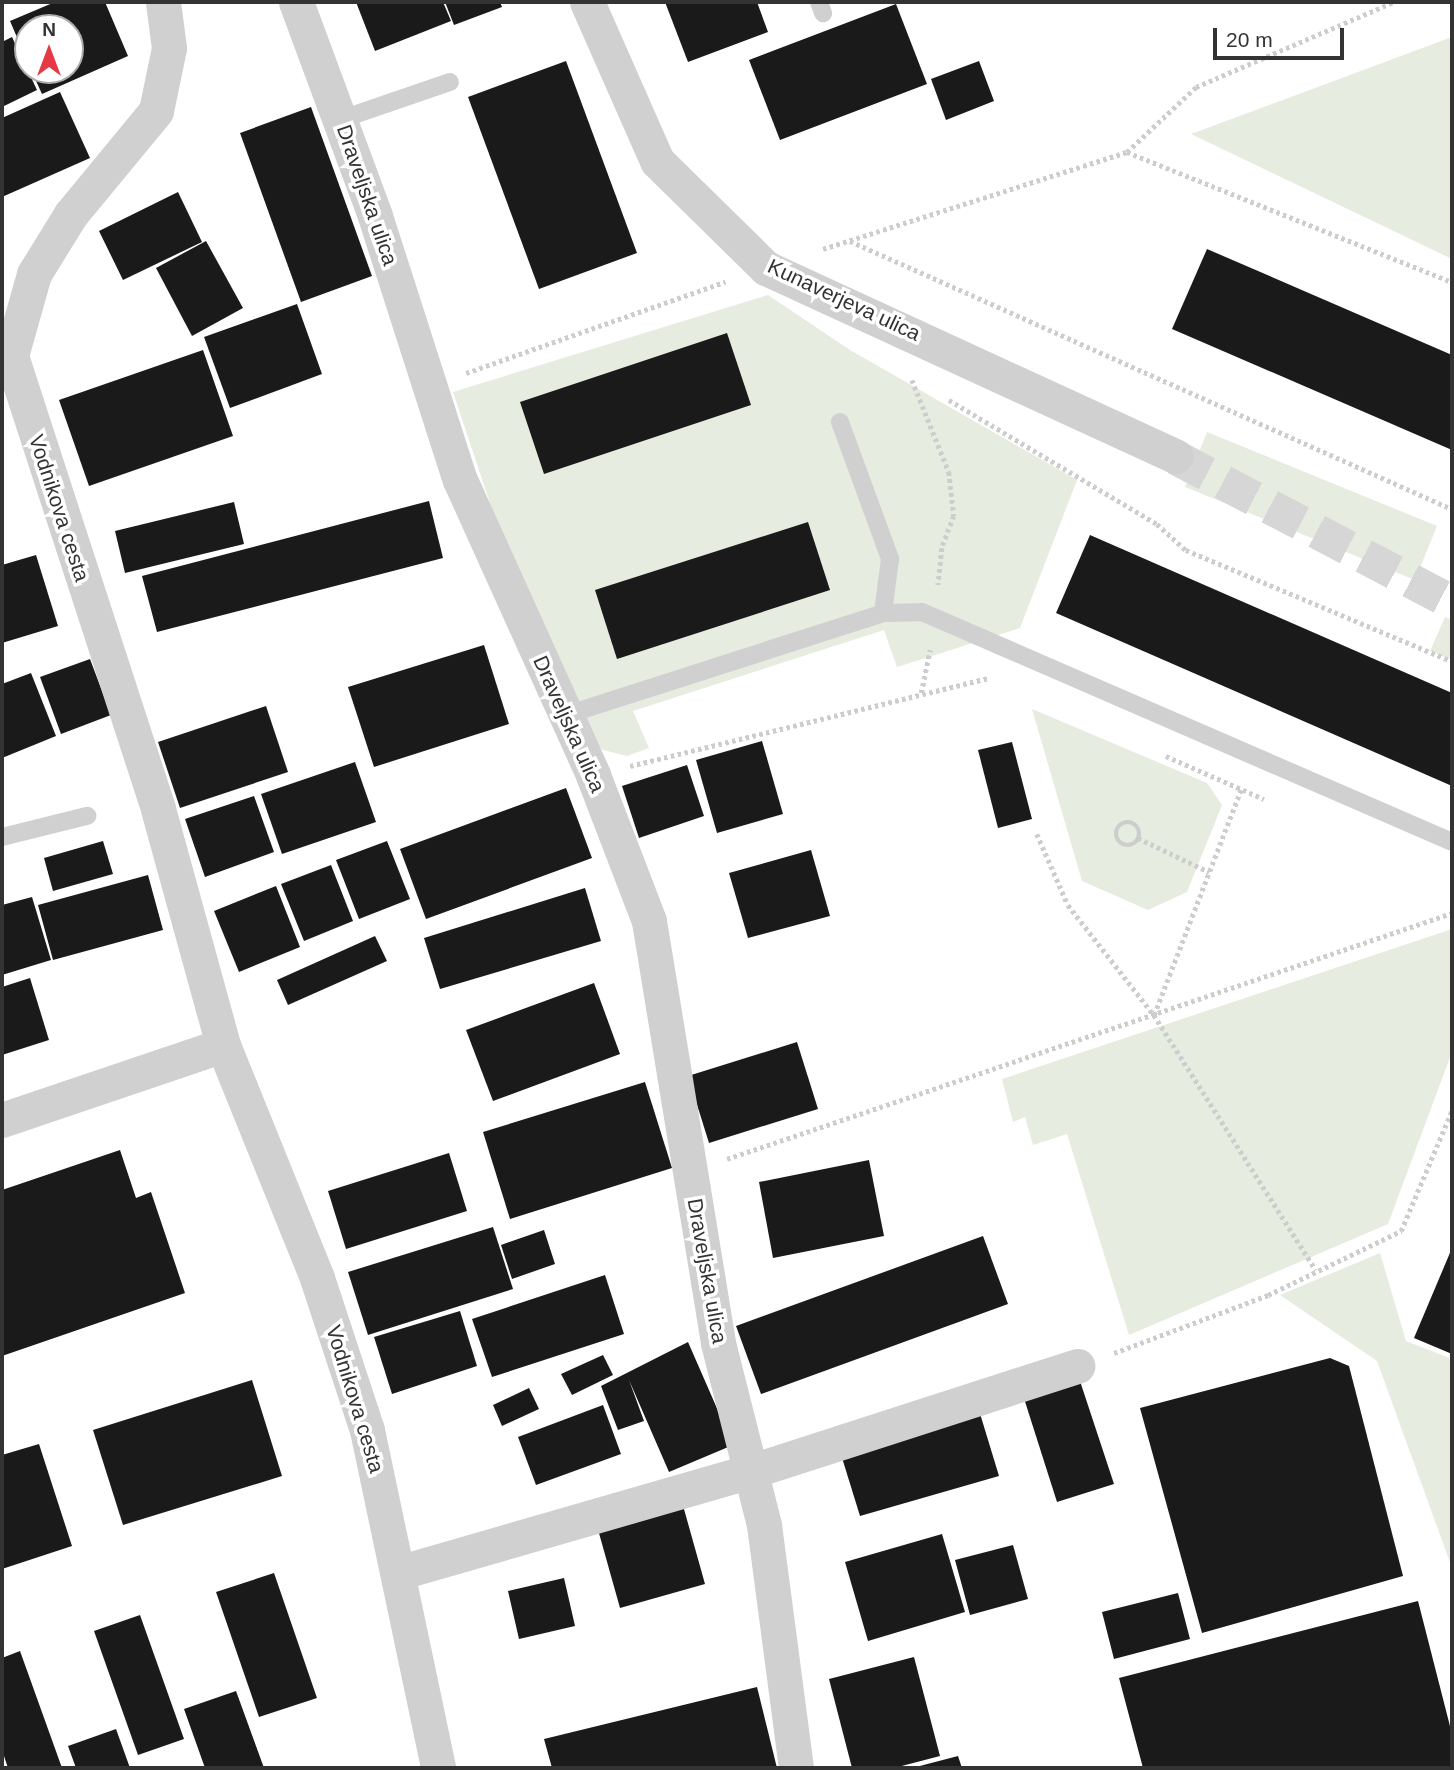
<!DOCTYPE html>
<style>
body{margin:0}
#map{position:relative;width:1454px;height:1770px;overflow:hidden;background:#fff;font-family:Arial,sans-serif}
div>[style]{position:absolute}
.green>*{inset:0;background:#e6ecdf}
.building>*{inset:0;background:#1a1a1a}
.minor-tunnel>*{height:35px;margin-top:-17.5px;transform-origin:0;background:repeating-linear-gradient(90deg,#d6d6d6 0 35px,transparent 0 53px)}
.path>*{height:4.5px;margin-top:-2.25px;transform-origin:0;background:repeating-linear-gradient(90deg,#cdcdcd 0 3.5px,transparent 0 7px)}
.path>.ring{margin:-2.25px;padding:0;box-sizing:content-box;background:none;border:4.5px solid #cdcdcd;border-radius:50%}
.service>*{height:18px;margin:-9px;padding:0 9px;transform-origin:9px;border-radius:9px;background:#d0d0d0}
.minor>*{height:35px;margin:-17.5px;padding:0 17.5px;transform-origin:17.5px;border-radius:17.5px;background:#d0d0d0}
span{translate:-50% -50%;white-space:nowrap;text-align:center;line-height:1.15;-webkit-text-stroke:7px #fff;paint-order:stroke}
.street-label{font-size:21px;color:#333}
.frame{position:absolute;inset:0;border:4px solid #333;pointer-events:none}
.north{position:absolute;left:14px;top:14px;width:70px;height:70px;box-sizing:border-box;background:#fff;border:2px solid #adadad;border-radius:50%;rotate:0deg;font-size:19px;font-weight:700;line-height:28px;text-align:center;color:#333}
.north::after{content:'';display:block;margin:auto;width:24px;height:32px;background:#e63946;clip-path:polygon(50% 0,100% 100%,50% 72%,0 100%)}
.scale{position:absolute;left:1213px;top:28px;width:131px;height:32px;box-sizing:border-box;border:4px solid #333;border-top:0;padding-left:9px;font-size:21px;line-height:24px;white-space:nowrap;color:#333;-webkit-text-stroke:5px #fff;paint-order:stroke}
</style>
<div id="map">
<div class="green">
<i style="clip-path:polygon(1452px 37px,1452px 259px,1191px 134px)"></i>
<i style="clip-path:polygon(768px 295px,850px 350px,1077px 480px,1020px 628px,897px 667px,884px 630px,633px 711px,649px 748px,627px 756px,603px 750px,590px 740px,504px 545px,453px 392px)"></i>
<i style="clip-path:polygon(1207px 432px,1437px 526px,1415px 580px,1185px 487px)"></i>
<i style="clip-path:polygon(1445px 617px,1452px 620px,1452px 660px,1430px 651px)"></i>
<i style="clip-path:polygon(1032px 709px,1207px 783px,1222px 805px,1187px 892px,1148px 910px,1082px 881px)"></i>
<i style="clip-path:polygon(1452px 929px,1452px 1052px,1388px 1224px,1129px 1335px,1067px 1134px,1033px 1145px,1025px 1117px,1013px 1122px,1002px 1079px)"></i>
<i style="clip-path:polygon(1380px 1253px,1406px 1341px,1452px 1359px,1452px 1568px,1377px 1361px,1280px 1295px)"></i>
</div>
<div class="building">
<i style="clip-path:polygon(55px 2px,105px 2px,128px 56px,42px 94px,31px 70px,70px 70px,70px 28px,28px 28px,28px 63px,10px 21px)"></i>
<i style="clip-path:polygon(356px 2px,443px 2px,451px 21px,375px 51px)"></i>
<i style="clip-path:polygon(445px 2px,500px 2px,502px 7px,454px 25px)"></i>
<i style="clip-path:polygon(665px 2px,757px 2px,768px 32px,688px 62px)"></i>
<i style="clip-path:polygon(896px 4px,927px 84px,780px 140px,749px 60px)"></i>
<i style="clip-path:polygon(12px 37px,37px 90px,2px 107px,2px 42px)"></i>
<i style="clip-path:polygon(566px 61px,637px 253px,539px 289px,468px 97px)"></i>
<i style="clip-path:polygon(979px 61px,994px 101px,946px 120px,931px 79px)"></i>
<i style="clip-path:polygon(60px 92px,90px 158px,2px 197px,2px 118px)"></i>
<i style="clip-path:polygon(311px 107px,372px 276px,301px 302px,240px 133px)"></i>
<i style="clip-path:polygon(178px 192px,202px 242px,123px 280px,99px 231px)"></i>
<i style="clip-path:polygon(206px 241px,243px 308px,192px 336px,156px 268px)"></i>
<i style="clip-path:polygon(1207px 249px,1452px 355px,1452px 450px,1172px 329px)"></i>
<i style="clip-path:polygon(297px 304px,322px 374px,230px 408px,204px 337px)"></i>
<i style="clip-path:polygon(727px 333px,751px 405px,544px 474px,520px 402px)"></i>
<i style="clip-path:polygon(203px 350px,233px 436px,89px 486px,59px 400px)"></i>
<i style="clip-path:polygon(429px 501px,443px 558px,157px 632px,142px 576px)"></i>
<i style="clip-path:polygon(234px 502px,244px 544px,125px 573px,115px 531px)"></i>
<i style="clip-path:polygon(808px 522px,830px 590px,617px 659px,595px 590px)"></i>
<i style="clip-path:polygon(1090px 535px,1452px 693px,1452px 786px,1056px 613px)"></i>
<i style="clip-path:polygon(36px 555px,58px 626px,2px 643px,2px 565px)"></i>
<i style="clip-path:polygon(484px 645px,509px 724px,374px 767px,348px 687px)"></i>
<i style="clip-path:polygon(90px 659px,111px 715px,61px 734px,40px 677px)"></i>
<i style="clip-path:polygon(31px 673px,56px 736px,2px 758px,2px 684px)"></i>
<i style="clip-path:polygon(266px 706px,288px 772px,180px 808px,158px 742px)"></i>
<i style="clip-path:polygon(762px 741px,783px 814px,717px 833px,696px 760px)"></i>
<i style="clip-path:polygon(1012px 742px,1032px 819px,998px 828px,978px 750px)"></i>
<i style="clip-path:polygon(355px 762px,376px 822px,282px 854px,261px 794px)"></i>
<i style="clip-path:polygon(687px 765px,704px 816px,639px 838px,622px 786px)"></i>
<i style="clip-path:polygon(566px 788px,592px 858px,426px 919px,400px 849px)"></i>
<i style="clip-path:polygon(254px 796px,274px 852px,205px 877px,185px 819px)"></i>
<i style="clip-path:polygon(103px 841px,113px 874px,53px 891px,44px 858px)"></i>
<i style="clip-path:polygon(387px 841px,410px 899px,359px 919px,336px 860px)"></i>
<i style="clip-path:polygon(811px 850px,830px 916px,748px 938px,729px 873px)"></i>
<i style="clip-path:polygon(331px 865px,353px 921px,304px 941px,281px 884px)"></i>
<i style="clip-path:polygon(148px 875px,163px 930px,53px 960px,38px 905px)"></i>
<i style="clip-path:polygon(276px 886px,300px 947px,239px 972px,214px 911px)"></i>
<i style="clip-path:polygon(585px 888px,601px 941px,440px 989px,424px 938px)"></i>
<i style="clip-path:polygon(32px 897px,51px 960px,2px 975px,2px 905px)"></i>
<i style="clip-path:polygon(375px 936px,387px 961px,288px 1005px,277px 980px)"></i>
<i style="clip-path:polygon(30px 978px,49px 1040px,2px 1055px,2px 987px)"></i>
<i style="clip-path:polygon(594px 983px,620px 1054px,493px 1101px,466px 1030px)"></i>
<i style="clip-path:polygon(797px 1042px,818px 1109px,709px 1143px,688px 1076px)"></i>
<i style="clip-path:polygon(645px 1082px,672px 1168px,510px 1219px,483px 1132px)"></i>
<i style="clip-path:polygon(120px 1150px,136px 1198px,151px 1192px,185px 1293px,2px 1356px,2px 1190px)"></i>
<i style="clip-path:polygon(449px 1153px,467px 1211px,346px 1249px,328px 1191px)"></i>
<i style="clip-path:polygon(869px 1160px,884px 1236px,773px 1258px,759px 1182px)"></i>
<i style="clip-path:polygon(493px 1227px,513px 1289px,368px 1335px,348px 1272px)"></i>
<i style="clip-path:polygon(544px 1230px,555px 1264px,512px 1279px,501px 1245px)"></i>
<i style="clip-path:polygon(983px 1236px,1008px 1304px,761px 1394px,736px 1326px)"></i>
<i style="clip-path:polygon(1452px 1248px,1452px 1354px,1414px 1338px)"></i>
<i style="clip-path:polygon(605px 1275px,624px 1334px,492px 1377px,472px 1319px)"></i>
<i style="clip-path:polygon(460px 1311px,477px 1366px,392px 1394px,374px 1337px)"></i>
<i style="clip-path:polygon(688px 1342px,733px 1445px,669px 1472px,629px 1380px,644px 1421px,618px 1430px,601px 1386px)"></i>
<i style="clip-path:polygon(603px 1355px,613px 1375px,572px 1395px,561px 1374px)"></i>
<i style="clip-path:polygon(1330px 1358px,1349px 1366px,1403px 1576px,1202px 1633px,1140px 1408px)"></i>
<i style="clip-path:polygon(1077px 1372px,1114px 1484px,1057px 1502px,1021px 1389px)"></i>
<i style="clip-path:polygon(252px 1380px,282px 1476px,123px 1525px,93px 1430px)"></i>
<i style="clip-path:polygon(529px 1388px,539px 1409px,502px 1426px,493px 1405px)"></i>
<i style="clip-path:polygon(603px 1405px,621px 1454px,536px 1485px,518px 1437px)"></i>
<i style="clip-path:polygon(978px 1407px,999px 1476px,860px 1516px,839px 1448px)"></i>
<i style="clip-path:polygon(39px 1444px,72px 1546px,2px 1569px,2px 1455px)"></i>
<i style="clip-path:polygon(682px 1502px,705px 1584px,620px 1608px,597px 1526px)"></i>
<i style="clip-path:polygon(942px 1534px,965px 1612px,868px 1641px,845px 1562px)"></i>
<i style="clip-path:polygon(1013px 1545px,1028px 1599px,970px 1615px,955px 1560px)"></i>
<i style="clip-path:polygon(274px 1573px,317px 1698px,259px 1717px,216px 1592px)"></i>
<i style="clip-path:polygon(564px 1578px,575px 1626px,519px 1639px,508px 1591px)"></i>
<i style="clip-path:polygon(1178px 1593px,1190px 1639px,1114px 1659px,1102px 1612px)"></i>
<i style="clip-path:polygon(1418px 1601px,1452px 1734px,1452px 1768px,1143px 1768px,1119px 1678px)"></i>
<i style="clip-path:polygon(140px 1615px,184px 1739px,138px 1755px,94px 1631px)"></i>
<i style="clip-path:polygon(20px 1651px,62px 1768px,8px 1768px,2px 1750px,2px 1658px)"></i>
<i style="clip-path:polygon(914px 1657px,940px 1756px,894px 1768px,852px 1768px,829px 1679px)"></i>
<i style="clip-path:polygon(757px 1687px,777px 1768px,552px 1768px,544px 1739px)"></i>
<i style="clip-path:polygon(236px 1691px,264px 1768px,205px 1768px,184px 1709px)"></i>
<i style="clip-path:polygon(116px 1729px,130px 1768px,76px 1768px,68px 1746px)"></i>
<i style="clip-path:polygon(958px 1756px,962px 1768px,917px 1768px,916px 1767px)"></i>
</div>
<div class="minor-tunnel">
<i style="left:1176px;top:457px;width:312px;rotate:27.7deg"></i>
</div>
<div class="path">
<i style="left:1127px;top:152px;width:350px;rotate:21.8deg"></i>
<i style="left:850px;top:241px;width:659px;rotate:24deg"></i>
<i style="left:823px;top:249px;width:319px;rotate:-17.7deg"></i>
<i style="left:1127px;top:152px;width:95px;rotate:-43.3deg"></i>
<i style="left:1196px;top:87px;width:215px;rotate:-23.3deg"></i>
<i style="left:466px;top:373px;width:275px;rotate:-19.4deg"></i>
<i style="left:912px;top:380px;width:99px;rotate:68.1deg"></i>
<i style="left:949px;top:472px;width:44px;rotate:83.5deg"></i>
<i style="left:954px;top:516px;width:34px;rotate:111deg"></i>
<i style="left:942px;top:548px;width:37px;rotate:96deg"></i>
<i style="left:949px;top:400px;width:242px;rotate:30.8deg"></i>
<i style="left:1157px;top:524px;width:39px;rotate:42deg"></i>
<i style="left:1186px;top:550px;width:288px;rotate:22.7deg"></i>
<i style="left:921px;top:693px;width:44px;rotate:-78.2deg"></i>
<i style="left:1166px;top:756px;width:107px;rotate:23.7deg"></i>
<i style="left:630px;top:766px;width:369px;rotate:-13.8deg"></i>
<i class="ring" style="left:1116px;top:822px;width:19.5px;height:19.5px"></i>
<i style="left:1037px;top:834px;width:77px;rotate:66.4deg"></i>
<i style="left:1068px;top:905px;width:140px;rotate:52deg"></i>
<i style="left:1154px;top:1015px;width:302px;rotate:57.6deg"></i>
<i style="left:1138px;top:838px;width:79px;rotate:25.6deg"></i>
<i style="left:1154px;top:1015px;width:242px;rotate:-68.9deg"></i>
<i style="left:727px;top:1159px;width:766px;rotate:-18.74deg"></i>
<i style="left:1114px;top:1353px;width:165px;rotate:-20.6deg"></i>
<i style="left:1268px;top:1295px;width:148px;rotate:-25.7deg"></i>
<i style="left:1401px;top:1231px;width:131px;rotate:-67.1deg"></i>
</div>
<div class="service">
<i style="left:819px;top:2px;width:12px;rotate:70deg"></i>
<i style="left:342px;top:119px;width:114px;rotate:-18.9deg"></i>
<i style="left:840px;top:422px;width:146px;rotate:69.9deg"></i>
<i style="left:890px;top:559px;width:54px;rotate:97.4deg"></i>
<i style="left:566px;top:715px;width:333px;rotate:-17.8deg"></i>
<i style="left:883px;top:613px;width:39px;rotate:-1deg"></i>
<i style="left:922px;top:612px;width:578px;rotate:23.46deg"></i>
<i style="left:2px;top:837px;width:88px;rotate:-13.9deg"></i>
</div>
<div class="minor">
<i style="left:163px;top:2px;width:46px;rotate:82.6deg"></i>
<i style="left:169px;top:48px;width:64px;rotate:101.7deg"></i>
<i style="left:156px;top:111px;width:134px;rotate:129.5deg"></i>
<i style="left:71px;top:214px;width:70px;rotate:121.7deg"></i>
<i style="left:34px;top:274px;width:85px;rotate:105.7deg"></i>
<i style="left:11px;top:356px;width:476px;rotate:72deg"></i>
<i style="left:158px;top:809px;width:245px;rotate:74.6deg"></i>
<i style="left:223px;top:1045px;width:251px;rotate:68deg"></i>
<i style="left:317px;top:1278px;width:160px;rotate:71.8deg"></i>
<i style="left:367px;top:1430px;width:345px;rotate:78.1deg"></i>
<i style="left:296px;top:2px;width:228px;rotate:69.7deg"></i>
<i style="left:375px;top:216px;width:277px;rotate:72.2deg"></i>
<i style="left:460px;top:480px;width:324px;rotate:65.7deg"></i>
<i style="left:593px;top:775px;width:156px;rotate:69deg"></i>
<i style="left:649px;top:921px;width:428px;rotate:80.7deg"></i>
<i style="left:718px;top:1343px;width:188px;rotate:75.8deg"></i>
<i style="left:764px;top:1525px;width:245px;rotate:82.5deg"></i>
<i style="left:587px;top:2px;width:174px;rotate:66.2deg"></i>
<i style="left:657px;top:161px;width:153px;rotate:44.5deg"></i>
<i style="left:766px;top:268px;width:451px;rotate:24.7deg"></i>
<i style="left:2px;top:1120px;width:233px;rotate:-18.7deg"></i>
<i style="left:401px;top:1572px;width:365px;rotate:-16.1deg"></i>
<i style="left:752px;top:1471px;width:342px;rotate:-17.9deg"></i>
</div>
<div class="street-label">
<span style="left:367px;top:195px;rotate:71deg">Draveljska ulica</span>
<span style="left:844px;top:300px;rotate:25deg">Kunaverjeva ulica</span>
<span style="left:59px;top:508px;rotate:72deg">Vodnikova cesta</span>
<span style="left:569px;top:724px;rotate:66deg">Draveljska ulica</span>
<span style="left:707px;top:1271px;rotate:80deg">Draveljska ulica</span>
<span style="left:355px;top:1399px;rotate:73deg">Vodnikova cesta</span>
</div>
<div class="frame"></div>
<div class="north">N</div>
<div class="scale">20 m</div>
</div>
